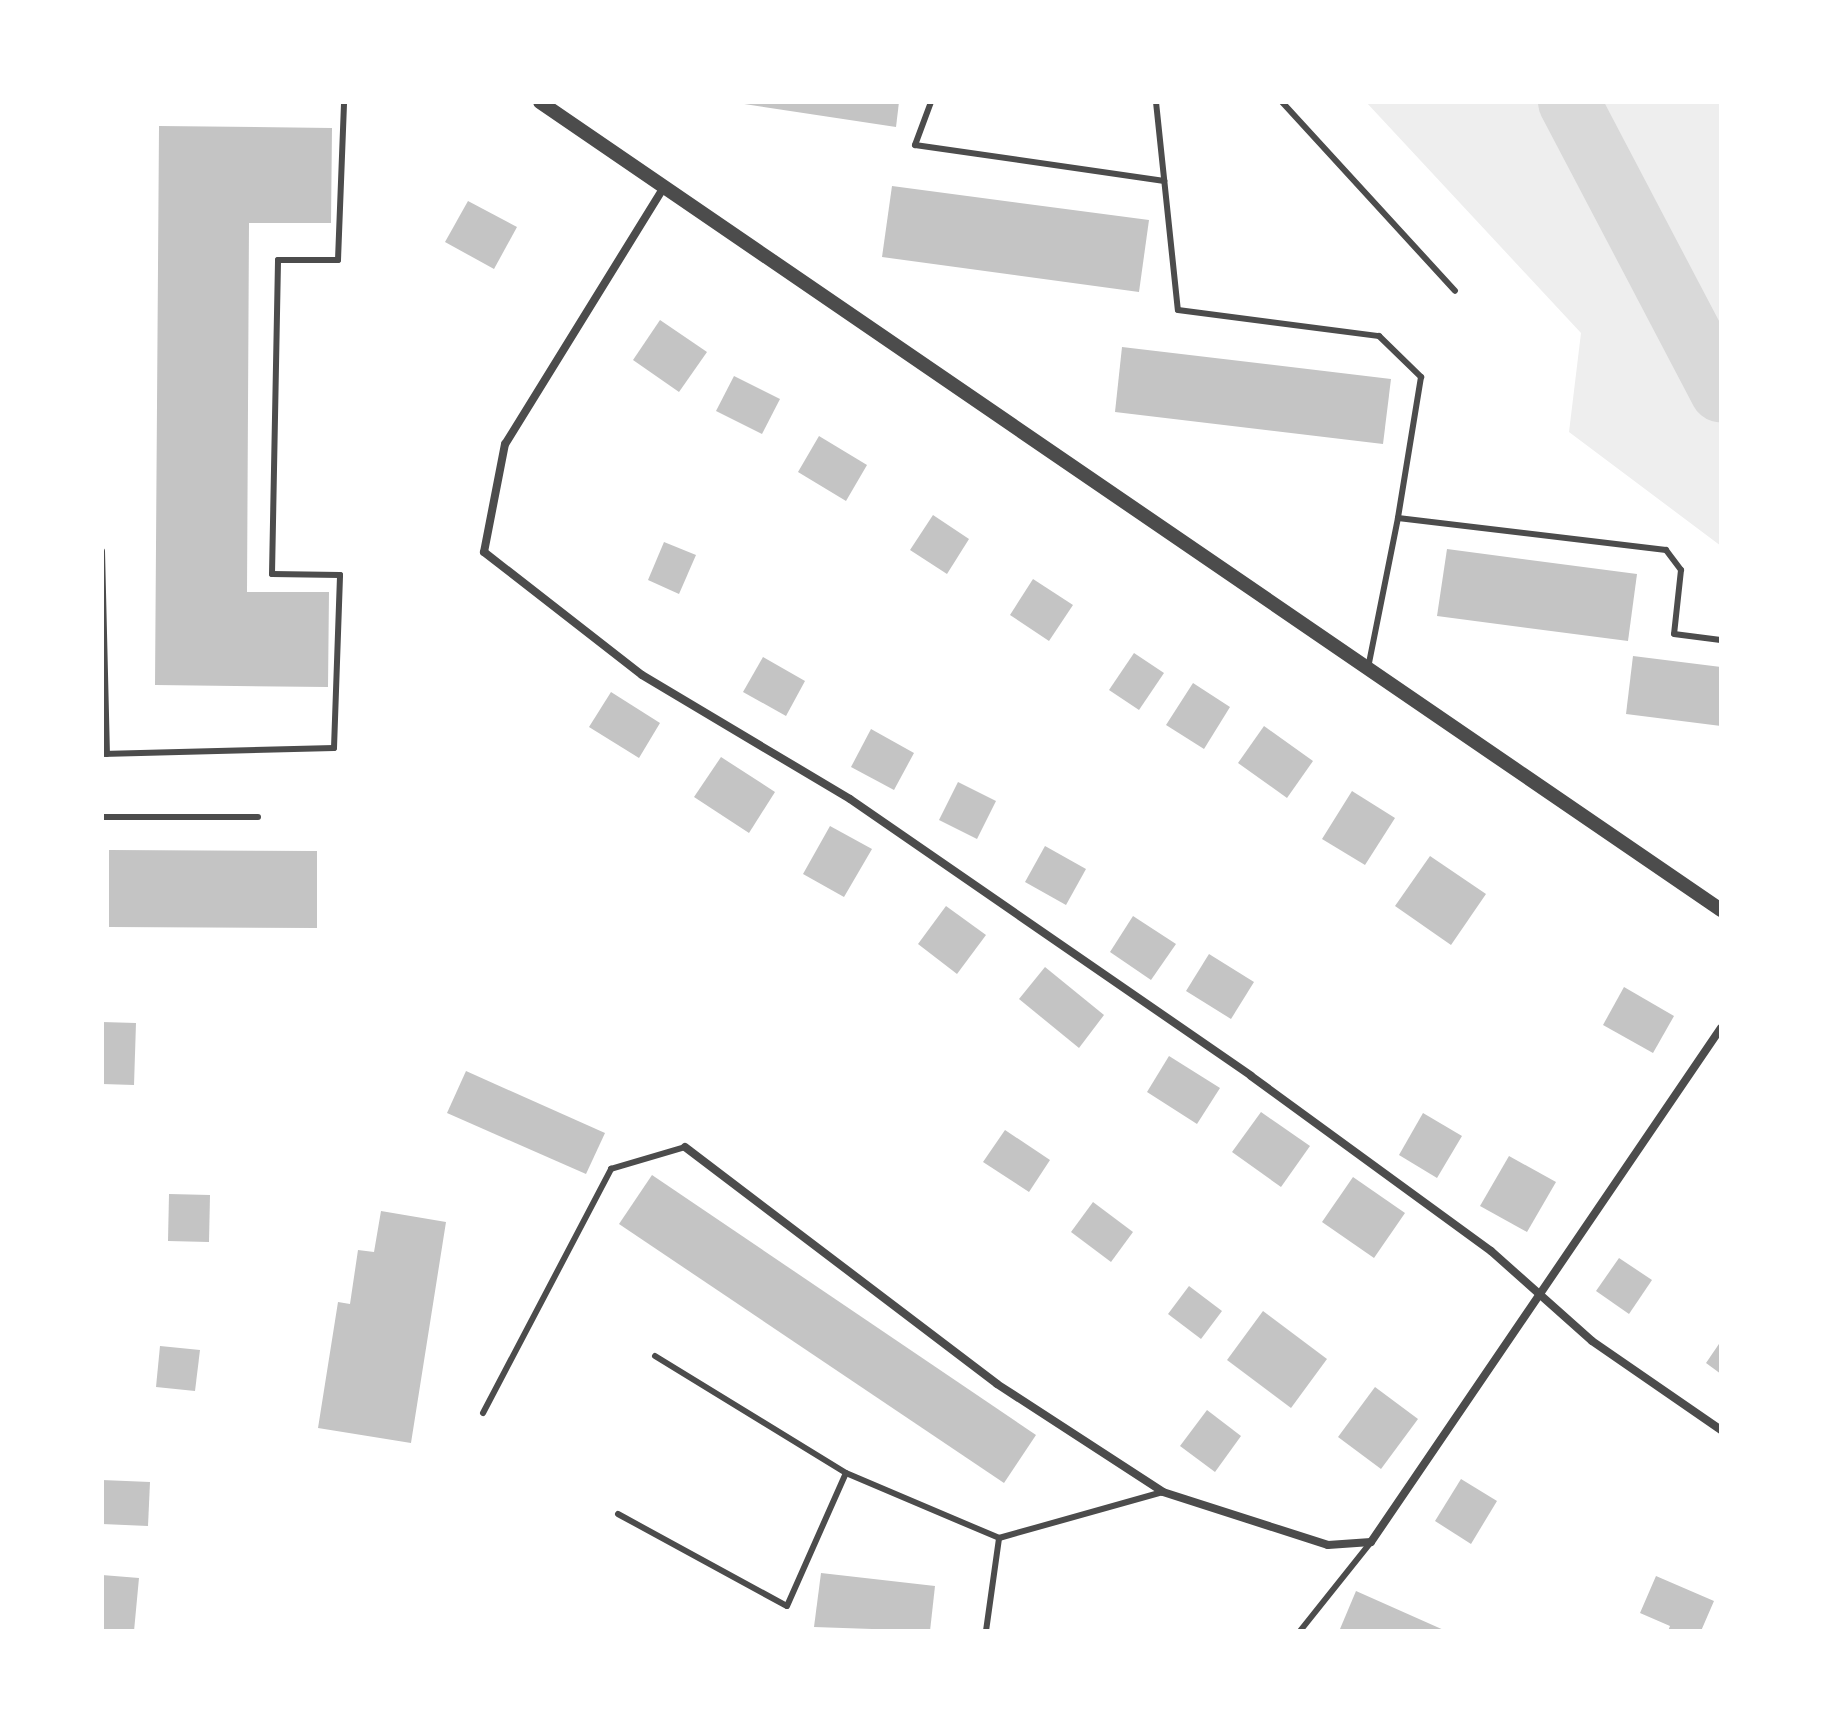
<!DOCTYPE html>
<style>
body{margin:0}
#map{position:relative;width:1823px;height:1733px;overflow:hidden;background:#fff;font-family:Ubuntu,sans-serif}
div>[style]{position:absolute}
.green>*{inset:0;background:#eee}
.river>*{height:62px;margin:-31px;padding:0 31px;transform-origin:31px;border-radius:31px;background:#d9d9d9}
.building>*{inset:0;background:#c4c4c4}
.service>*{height:6px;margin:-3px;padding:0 3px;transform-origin:3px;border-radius:3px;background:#4c4c4c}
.minor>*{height:8px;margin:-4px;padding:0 4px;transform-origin:4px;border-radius:4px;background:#4c4c4c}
.tertiary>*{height:14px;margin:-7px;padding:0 7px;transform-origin:7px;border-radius:7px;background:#4c4c4c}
span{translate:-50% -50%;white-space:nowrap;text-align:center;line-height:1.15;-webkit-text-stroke:6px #fff;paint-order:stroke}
.frame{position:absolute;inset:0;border:104px solid #fff;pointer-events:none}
</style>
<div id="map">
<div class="green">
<i style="clip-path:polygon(1366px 102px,1721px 102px,1721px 546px,1569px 432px,1581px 333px)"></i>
</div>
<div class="river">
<i style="left:1569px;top:102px;width:327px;rotate:62.3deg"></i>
</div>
<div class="building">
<i style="clip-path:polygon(731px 102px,899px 102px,896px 127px)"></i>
<i style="clip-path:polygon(159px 126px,332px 128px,331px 223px,249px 223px,247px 592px,329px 592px,328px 687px,155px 685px)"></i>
<i style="clip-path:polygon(892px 186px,1149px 220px,1139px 292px,882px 257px)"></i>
<i style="clip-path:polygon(468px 201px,517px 227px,494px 269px,445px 242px)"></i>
<i style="clip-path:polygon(660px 320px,707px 352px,679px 392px,633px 360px)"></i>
<i style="clip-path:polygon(1122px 347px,1391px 379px,1383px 444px,1115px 412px)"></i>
<i style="clip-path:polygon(734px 376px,780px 399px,762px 434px,716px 411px)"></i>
<i style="clip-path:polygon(819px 436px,867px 465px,846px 501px,798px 472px)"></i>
<i style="clip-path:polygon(933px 515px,969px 539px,947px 574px,910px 550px)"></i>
<i style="clip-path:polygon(664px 542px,696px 555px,679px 594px,648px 580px)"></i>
<i style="clip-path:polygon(1447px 549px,1637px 574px,1628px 641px,1437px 616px)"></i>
<i style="clip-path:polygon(1033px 579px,1073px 605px,1049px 641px,1010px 615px)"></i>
<i style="clip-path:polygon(1134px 653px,1164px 673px,1139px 710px,1109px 690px)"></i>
<i style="clip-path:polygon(1633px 656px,1721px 667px,1721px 726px,1626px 714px)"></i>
<i style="clip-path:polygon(763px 657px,805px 681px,786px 716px,743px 692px)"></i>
<i style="clip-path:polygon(1193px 683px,1230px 707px,1204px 749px,1166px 725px)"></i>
<i style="clip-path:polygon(611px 692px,660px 723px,639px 758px,589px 727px)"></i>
<i style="clip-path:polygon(1264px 726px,1313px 761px,1287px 798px,1238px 763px)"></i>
<i style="clip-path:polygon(871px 729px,914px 753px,894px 790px,851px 767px)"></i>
<i style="clip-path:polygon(721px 757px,775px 792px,749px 833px,694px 797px)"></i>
<i style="clip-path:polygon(958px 782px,996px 801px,977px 839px,939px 820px)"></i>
<i style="clip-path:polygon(1352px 791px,1395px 818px,1365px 865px,1322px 839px)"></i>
<i style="clip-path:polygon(830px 826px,872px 849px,844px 897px,803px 874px)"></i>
<i style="clip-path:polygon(1045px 846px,1086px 869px,1066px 905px,1025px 882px)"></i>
<i style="clip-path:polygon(109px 850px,317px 851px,317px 928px,109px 927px)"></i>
<i style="clip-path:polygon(1430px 856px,1486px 894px,1451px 945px,1395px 906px)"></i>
<i style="clip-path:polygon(946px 906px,986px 935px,957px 974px,918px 944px)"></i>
<i style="clip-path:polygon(1133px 916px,1176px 944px,1151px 980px,1110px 952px)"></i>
<i style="clip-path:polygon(1209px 954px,1254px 982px,1231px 1019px,1186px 991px)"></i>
<i style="clip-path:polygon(1045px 967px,1104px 1015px,1079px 1048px,1019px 999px)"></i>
<i style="clip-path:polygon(1624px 987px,1674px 1016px,1653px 1053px,1603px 1025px)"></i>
<i style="clip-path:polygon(102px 1022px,136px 1023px,134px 1085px,102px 1084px)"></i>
<i style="clip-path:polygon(1169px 1056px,1220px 1088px,1197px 1124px,1147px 1092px)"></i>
<i style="clip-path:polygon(466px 1071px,605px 1133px,586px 1174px,447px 1113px)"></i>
<i style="clip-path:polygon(1261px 1112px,1310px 1146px,1281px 1187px,1232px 1152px)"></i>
<i style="clip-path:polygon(1423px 1113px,1462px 1136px,1437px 1178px,1399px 1155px)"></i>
<i style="clip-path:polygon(1005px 1130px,1050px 1160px,1029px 1192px,983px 1162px)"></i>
<i style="clip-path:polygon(1509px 1156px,1556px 1182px,1527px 1232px,1480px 1206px)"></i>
<i style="clip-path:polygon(652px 1175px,1036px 1435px,1004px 1483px,619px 1224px)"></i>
<i style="clip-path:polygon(1353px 1177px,1405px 1213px,1374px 1258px,1322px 1222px)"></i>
<i style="clip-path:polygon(169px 1194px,210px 1195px,209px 1242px,168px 1241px)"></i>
<i style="clip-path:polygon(1093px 1202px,1133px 1232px,1111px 1262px,1071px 1232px)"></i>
<i style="clip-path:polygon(381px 1211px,446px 1222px,411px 1443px,318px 1428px,338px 1302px,350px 1304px,358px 1250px,374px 1252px)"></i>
<i style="clip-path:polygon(1619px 1258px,1652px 1280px,1629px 1314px,1596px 1291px)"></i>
<i style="clip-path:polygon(1189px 1286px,1222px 1311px,1201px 1339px,1168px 1314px)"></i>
<i style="clip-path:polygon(1263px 1311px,1327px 1359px,1291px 1408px,1227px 1360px)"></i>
<i style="clip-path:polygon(1721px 1341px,1721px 1374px,1706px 1363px)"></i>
<i style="clip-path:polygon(160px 1346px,200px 1350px,195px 1391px,156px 1387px)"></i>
<i style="clip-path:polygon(1375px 1387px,1418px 1419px,1381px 1469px,1338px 1437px)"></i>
<i style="clip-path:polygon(1207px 1410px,1241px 1436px,1215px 1472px,1180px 1446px)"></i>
<i style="clip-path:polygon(1461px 1479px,1497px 1501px,1471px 1544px,1435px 1521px)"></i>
<i style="clip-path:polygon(102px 1480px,150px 1482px,148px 1526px,102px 1524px)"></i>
<i style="clip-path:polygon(821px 1573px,935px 1586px,930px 1631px,814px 1627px)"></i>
<i style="clip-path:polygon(102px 1575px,139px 1578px,134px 1631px,102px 1631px)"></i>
<i style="clip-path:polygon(1656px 1576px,1714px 1601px,1701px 1631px,1668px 1631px,1670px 1626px,1640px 1613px)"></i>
<i style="clip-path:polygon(1356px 1591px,1446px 1631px,1346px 1631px,1340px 1629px)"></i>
</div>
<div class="service">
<i style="left:931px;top:102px;width:46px;rotate:110.4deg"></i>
<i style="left:915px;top:145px;width:252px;rotate:8.2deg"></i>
<i style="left:1156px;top:102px;width:209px;rotate:84deg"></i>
<i style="left:1178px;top:310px;width:203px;rotate:7.4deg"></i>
<i style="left:1379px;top:336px;width:59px;rotate:44.3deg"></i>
<i style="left:1421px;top:377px;width:143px;rotate:99.3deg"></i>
<i style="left:1282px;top:102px;width:256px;rotate:47.5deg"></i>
<i style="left:102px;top:551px;width:203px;rotate:88.6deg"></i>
<i style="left:1368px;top:668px;width:153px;rotate:-78.7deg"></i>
<i style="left:1398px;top:518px;width:270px;rotate:6.8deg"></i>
<i style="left:1666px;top:550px;width:25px;rotate:53deg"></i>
<i style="left:1681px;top:570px;width:64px;rotate:96.2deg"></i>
<i style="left:1674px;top:634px;width:47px;rotate:7.3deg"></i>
<i style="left:102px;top:754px;width:232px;rotate:-1.5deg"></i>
<i style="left:334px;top:748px;width:173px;rotate:-88deg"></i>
<i style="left:340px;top:575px;width:68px;rotate:-179.2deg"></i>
<i style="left:272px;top:574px;width:314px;rotate:-88.9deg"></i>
<i style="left:278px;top:260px;width:60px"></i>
<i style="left:338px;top:260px;width:158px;rotate:-87.8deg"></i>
<i style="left:102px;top:817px;width:156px"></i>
<i style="left:655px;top:1356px;width:224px;rotate:31.5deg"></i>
<i style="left:846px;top:1473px;width:166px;rotate:23deg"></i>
<i style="left:483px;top:1413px;width:276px;rotate:-62.3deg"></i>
<i style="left:611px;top:1169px;width:77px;rotate:-16.6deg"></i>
<i style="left:618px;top:1514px;width:192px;rotate:28.6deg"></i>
<i style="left:787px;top:1606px;width:145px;rotate:-66.1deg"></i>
<i style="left:999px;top:1538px;width:170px;rotate:-15.7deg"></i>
<i style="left:986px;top:1631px;width:94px;rotate:-82deg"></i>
<i style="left:1300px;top:1631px;width:114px;rotate:-51.4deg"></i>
</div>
<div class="minor">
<i style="left:664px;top:187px;width:302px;rotate:121.7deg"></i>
<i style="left:505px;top:444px;width:110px;rotate:101deg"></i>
<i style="left:484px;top:552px;width:200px;rotate:37.9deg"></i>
<i style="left:642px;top:675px;width:242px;rotate:30.8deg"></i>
<i style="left:850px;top:799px;width:487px;rotate:34.6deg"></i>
<i style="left:1251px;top:1076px;width:297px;rotate:36.1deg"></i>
<i style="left:1491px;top:1251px;width:135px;rotate:41.7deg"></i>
<i style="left:1592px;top:1341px;width:157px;rotate:34.6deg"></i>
<i style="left:685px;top:1147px;width:392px;rotate:37.2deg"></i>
<i style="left:997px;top:1384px;width:198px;rotate:33deg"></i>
<i style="left:1163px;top:1492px;width:173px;rotate:17.8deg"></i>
<i style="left:1328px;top:1545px;width:43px;rotate:-4deg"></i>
<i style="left:1371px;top:1542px;width:622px;rotate:-55.75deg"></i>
</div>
<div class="tertiary">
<i style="left:540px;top:102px;width:1431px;rotate:34.38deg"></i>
</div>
<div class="frame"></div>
</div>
